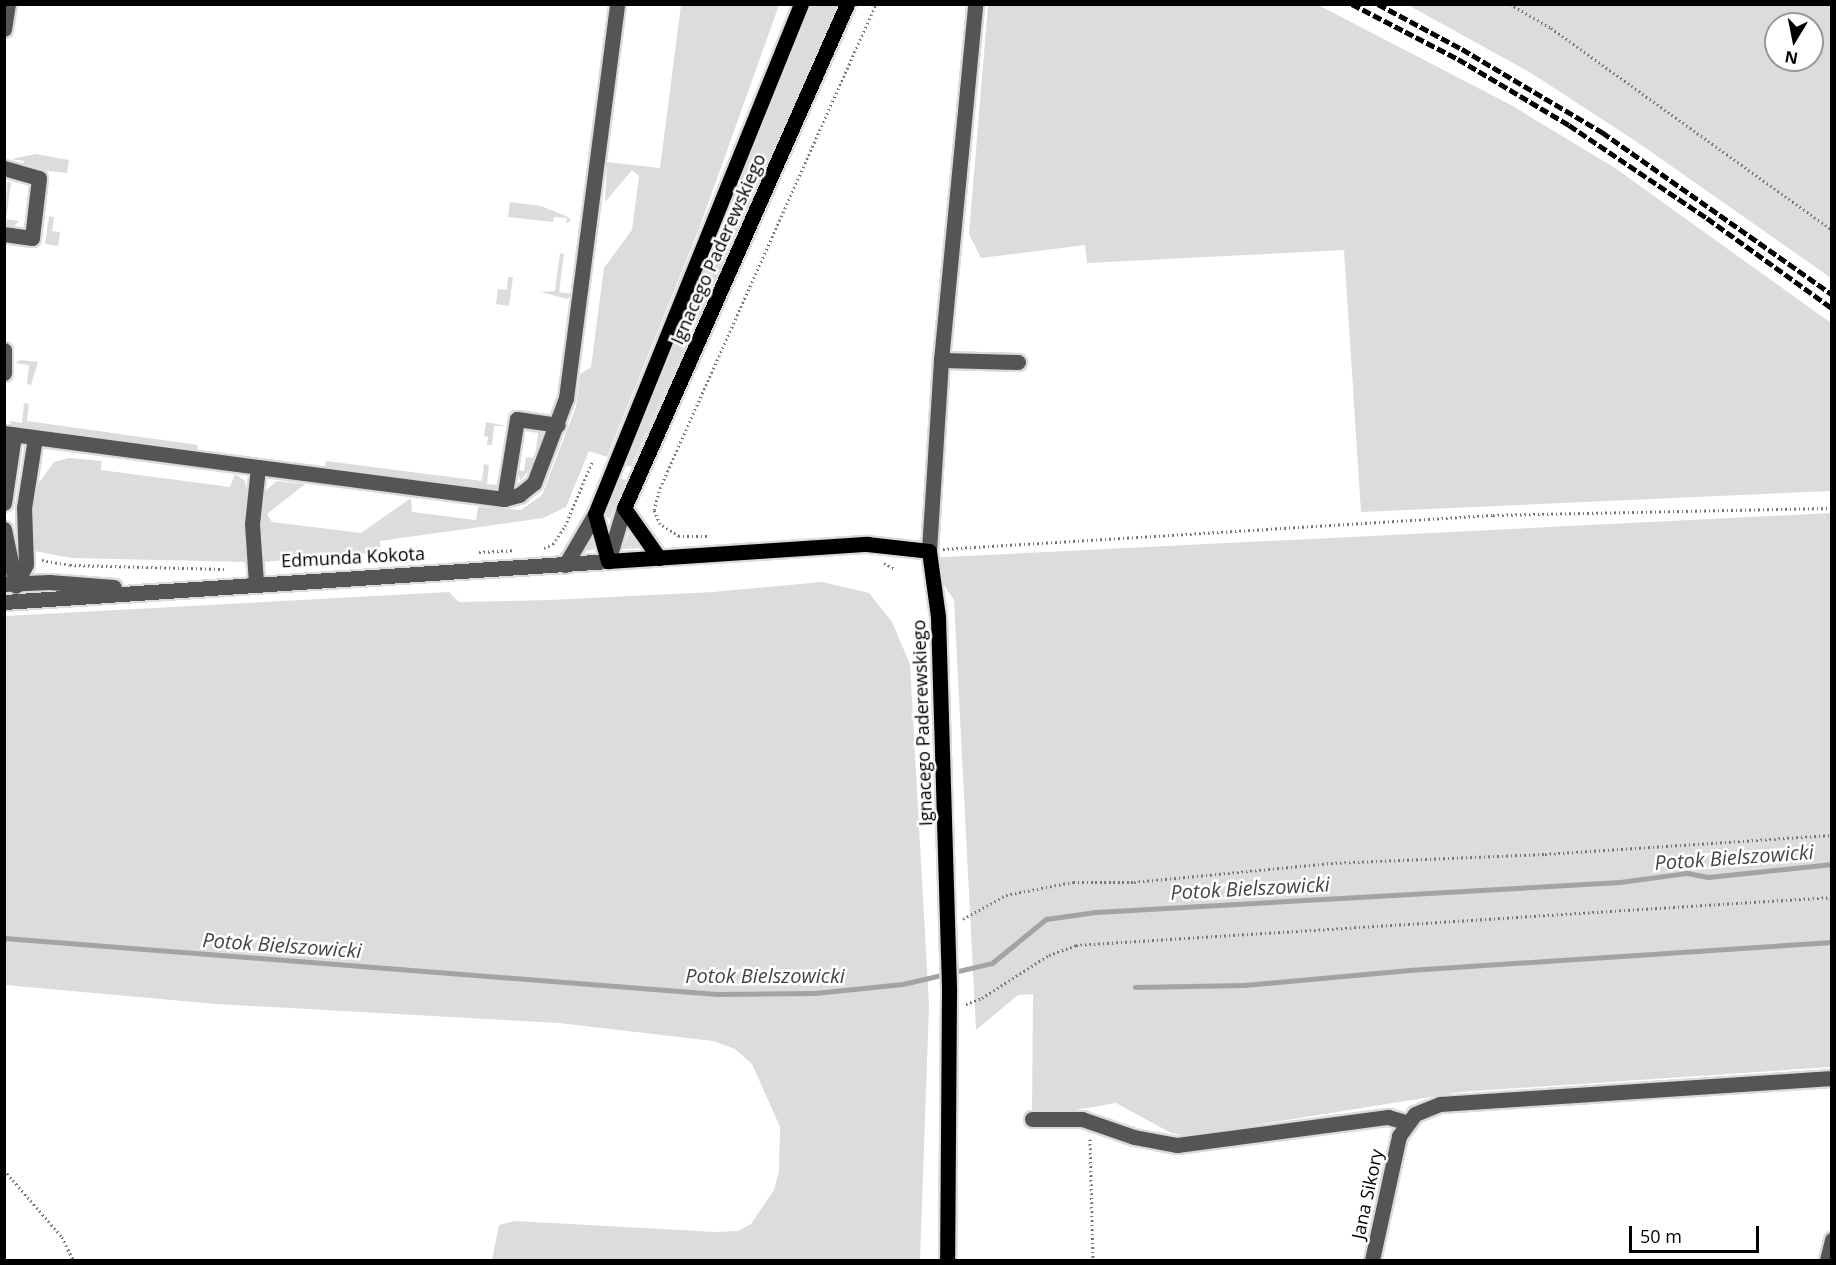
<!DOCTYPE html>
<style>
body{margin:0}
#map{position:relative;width:1836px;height:1265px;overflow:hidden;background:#fff;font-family:"Open Sans",sans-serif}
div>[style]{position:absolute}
.green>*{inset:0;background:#dcdcdc}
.stream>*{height:5px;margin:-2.5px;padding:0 2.5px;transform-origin:2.5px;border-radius:2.5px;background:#a3a3a3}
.path>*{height:3px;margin-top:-1.5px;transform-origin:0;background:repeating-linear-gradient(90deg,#777 0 1.5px,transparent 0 4.5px)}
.roads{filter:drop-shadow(2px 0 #dbdbdb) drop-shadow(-2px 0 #dbdbdb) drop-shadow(0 2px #dbdbdb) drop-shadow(0 -2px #dbdbdb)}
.minor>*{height:15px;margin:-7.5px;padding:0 7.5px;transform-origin:7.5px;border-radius:7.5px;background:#555}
.major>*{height:15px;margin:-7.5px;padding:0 7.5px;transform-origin:7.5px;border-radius:7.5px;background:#000}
.rail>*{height:4.5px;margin-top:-2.25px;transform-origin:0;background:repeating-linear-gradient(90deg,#000 0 9px,transparent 0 12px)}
span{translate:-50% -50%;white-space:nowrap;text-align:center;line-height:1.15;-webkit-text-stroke:5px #fff;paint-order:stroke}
.street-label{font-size:18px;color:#000}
.water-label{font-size:20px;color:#444;font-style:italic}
.frame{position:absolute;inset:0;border:6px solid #000;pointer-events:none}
.north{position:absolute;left:1764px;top:12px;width:60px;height:60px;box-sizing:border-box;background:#fff;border:2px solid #999;border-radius:50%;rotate:190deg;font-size:16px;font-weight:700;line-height:24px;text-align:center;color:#000}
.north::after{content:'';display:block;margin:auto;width:21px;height:27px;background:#000;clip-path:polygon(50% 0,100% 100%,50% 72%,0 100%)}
.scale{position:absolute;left:1629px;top:1226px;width:130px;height:27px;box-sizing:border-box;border:3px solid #000;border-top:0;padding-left:8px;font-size:18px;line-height:21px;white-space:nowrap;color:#000;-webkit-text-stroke:4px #fff;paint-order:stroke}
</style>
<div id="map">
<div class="green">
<i style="clip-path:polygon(681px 5px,779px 5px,699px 229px,607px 457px,589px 451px,566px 507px,543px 518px,380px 541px,381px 552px,262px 562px,259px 531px,262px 493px,277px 481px,305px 484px,267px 514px,272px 522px,361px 533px,411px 498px,412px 512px,476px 520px,478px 507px,521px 510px,542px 495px,576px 407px,580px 374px,591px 367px,604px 268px,632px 230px,639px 176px,632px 170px,605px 202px,607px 162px,660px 168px)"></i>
<i style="clip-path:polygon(812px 5px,839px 5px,631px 467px,626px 465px)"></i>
<i style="clip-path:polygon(988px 5px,1318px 5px,1511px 105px,1615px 168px,1831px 323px,1831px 491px,1361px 512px,1344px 250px,1087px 263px,1085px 245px,981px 258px,969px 234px)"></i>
<i style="clip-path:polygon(evenodd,1408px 5px,1831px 5px,1831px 278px,1637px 142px,1531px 73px,1408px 5px,1776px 24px,1812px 24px,1812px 60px,1776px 60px,1776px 24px)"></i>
<i style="clip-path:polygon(36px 154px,69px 160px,67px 173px,24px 168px,24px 161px,11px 159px)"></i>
<i style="clip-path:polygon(7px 182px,11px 183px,6px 219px,19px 221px,14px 226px,5px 225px)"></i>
<i style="clip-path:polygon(510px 202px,541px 206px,568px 217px,571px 220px,566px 224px,567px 218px,554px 217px,553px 222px,508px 217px)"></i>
<i style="clip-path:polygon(49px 216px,54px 217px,52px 231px,60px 232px,58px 246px,45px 244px)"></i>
<i style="clip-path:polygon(560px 253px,564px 254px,559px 292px,573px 294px,567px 299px,541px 292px,555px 291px)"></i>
<i style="clip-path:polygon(508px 277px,513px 277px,509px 306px,496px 304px,498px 289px,507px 290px)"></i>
<i style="clip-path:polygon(20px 360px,38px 362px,31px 385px,27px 384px,29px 365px,16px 363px)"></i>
<i style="clip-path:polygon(24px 403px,29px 404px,27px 421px,198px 445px,197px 450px,14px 427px,9px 421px,22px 423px)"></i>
<i style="clip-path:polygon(486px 422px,507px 426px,494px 426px,492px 445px,487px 445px,488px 437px,484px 436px)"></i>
<i style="clip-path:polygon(525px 428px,542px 429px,545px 436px,535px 463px,520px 481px,518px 470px,524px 471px,526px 457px,535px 458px,538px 433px,525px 431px)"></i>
<i style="clip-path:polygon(69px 458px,102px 461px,101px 470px,230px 487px,235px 474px,245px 481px,247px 491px,247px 562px,71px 558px,30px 550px,28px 529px,35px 483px,38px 484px,54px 462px)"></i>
<i style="clip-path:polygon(326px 461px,482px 481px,484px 464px,489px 465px,487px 484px,500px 485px,496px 490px,325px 468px)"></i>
<i style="clip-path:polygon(620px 478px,626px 480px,610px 518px,606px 517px,608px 507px)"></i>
<i style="clip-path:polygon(1831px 513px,1831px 1067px,1461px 1092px,1187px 1136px,1171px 1133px,1116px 1103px,1063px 1112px,1032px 1113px,1033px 994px,1018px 995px,976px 1030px,954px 600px,926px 558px)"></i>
<i style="clip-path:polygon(631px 528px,644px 548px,622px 549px)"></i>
<i style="clip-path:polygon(593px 533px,596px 549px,581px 552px)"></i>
<i style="clip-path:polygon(822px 582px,869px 593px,892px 622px,910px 664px,929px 1005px,920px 1260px,492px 1260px,499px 1225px,515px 1221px,716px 1232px,738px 1231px,751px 1224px,774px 1190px,779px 1171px,780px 1127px,752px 1064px,735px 1049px,713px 1041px,559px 1023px,216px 1004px,5px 985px,5px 616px,449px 592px,459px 602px,550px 600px,713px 592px)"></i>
</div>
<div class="stream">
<i style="left:4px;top:938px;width:715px;rotate:4.49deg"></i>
<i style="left:717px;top:994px;width:98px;rotate:-0.6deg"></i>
<i style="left:815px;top:993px;width:88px;rotate:-5.8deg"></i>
<i style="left:903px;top:984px;width:91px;rotate:-13.3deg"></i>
<i style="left:992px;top:963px;width:70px;rotate:-39.2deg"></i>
<i style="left:1046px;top:919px;width:50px;rotate:-8deg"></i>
<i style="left:1096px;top:912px;width:525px;rotate:-3.28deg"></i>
<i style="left:1620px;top:882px;width:68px;rotate:-7.7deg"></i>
<i style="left:1687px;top:873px;width:21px;rotate:11deg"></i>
<i style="left:1708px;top:877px;width:125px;rotate:-6deg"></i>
<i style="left:1135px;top:987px;width:109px;rotate:-1.1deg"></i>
<i style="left:1244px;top:985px;width:166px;rotate:-5.2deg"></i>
<i style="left:1409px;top:970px;width:424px;rotate:-3.8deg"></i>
</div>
<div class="path">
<i style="left:1510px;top:4px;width:48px;rotate:30.3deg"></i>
<i style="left:1551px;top:28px;width:346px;rotate:35.7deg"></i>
<i style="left:707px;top:536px;width:28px;rotate:180deg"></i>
<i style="left:679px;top:536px;width:22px;rotate:-148deg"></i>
<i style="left:660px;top:524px;width:15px;rotate:-113deg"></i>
<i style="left:654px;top:510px;width:23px;rotate:-75deg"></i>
<i style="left:660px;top:488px;width:530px;rotate:-65.95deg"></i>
<i style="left:544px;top:548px;width:10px;rotate:-24deg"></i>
<i style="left:553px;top:544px;width:22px;rotate:-56deg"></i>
<i style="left:565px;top:526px;width:72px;rotate:-67deg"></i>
<i style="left:943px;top:549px;width:551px;rotate:-3.54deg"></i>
<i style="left:1493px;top:515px;width:339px;rotate:-1.2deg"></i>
<i style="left:479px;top:552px;width:35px;rotate:-3deg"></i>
<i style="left:42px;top:560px;width:28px;rotate:10deg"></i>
<i style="left:70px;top:565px;width:154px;rotate:1.5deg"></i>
<i style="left:884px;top:563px;width:13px;rotate:29deg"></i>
<i style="left:963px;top:919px;width:49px;rotate:-29.2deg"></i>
<i style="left:1006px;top:895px;width:68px;rotate:-11deg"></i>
<i style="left:1073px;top:882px;width:61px"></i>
<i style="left:1134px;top:882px;width:198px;rotate:-5.5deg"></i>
<i style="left:1331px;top:863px;width:214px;rotate:-2.4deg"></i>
<i style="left:1545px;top:854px;width:288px;rotate:-3.8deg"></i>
<i style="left:966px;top:1004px;width:17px;rotate:-21deg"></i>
<i style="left:982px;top:998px;width:80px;rotate:-32.7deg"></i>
<i style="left:1049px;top:955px;width:29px;rotate:-20deg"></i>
<i style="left:1076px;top:945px;width:758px;rotate:-3.63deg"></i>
<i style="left:1090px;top:1139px;width:121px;rotate:88.6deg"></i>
<i style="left:4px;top:1170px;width:89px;rotate:49.1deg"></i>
<i style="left:62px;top:1237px;width:25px;rotate:64deg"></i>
<i style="left:91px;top:1260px;width:55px"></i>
</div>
<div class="roads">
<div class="minor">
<i style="left:4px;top:29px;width:25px;rotate:-81deg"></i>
<i style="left:4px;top:168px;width:36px;rotate:16deg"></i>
<i style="left:39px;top:178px;width:60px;rotate:96.7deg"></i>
<i style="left:32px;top:238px;width:28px;rotate:-172deg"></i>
<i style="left:4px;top:350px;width:23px;rotate:90deg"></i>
<i style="left:941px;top:360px;width:77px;rotate:1.5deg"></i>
<i style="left:4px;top:433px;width:256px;rotate:7.6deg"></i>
<i style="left:258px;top:467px;width:57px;rotate:96deg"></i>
<i style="left:252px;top:524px;width:58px;rotate:86.1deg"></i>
<i style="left:258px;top:467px;width:248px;rotate:7.4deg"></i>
<i style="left:504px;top:499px;width:16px;rotate:-15deg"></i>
<i style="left:519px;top:495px;width:19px;rotate:-39deg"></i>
<i style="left:534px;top:483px;width:91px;rotate:-69.4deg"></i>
<i style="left:566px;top:398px;width:397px;rotate:-82.6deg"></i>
<i style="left:504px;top:499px;width:81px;rotate:-80.8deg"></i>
<i style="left:517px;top:419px;width:41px;rotate:8.3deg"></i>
<i style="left:4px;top:503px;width:69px;rotate:-81.6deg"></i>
<i style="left:4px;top:529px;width:58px;rotate:78.1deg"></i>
<i style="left:929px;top:551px;width:191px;rotate:-86.4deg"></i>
<i style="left:941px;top:360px;width:358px;rotate:-84.5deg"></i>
<i style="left:565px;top:565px;width:59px;rotate:-59.5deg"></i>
<i style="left:4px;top:584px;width:45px;rotate:-2.5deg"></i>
<i style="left:49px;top:582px;width:65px;rotate:4.4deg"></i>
<i style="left:16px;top:584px;width:22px;rotate:-63deg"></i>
<i style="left:26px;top:564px;width:56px;rotate:-92deg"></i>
<i style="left:24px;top:508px;width:71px;rotate:-81.1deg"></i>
<i style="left:4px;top:602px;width:605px;rotate:-3.88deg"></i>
<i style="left:608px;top:561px;width:55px;rotate:-73.2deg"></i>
<i style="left:1032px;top:1119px;width:50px"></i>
<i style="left:1082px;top:1119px;width:55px;rotate:19.1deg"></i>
<i style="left:1134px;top:1137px;width:44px;rotate:10.5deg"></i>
<i style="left:1177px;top:1145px;width:213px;rotate:-7.6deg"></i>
<i style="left:1388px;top:1117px;width:19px;rotate:16deg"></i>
<i style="left:1372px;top:1260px;width:127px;rotate:-77.7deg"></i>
<i style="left:1399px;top:1136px;width:27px;rotate:-54deg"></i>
<i style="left:1415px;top:1114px;width:27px;rotate:-22deg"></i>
<i style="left:1440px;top:1104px;width:393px;rotate:-3.8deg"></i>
<i style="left:1827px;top:1260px;width:21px;rotate:-76deg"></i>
</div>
<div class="major">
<i style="left:801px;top:4px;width:550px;rotate:111.99deg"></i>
<i style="left:595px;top:514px;width:49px;rotate:74.5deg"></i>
<i style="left:608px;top:561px;width:260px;rotate:-3.8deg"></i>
<i style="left:867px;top:544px;width:62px;rotate:6.4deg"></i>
<i style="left:929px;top:551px;width:67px;rotate:82.2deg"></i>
<i style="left:938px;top:617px;width:374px;rotate:88.3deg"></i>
<i style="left:949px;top:991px;width:269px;rotate:90.4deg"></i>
<i style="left:659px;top:558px;width:61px;rotate:-125deg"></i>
<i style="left:624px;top:508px;width:551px;rotate:-66.13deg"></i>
</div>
</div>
<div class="rail">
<i style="left:1352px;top:4px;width:119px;rotate:27.4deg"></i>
<i style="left:1458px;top:59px;width:129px;rotate:30.7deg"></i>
<i style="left:1569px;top:125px;width:166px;rotate:34deg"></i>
<i style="left:1707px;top:218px;width:154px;rotate:35.8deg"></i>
<i style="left:1378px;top:4px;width:95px;rotate:28.2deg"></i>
<i style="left:1462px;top:49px;width:163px;rotate:30.7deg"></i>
<i style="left:1602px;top:132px;width:281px;rotate:35.2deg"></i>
</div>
<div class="street-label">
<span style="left:718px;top:249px;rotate:-66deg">Ignacego Paderewskiego</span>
<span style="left:353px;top:557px;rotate:-3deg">Edmunda Kokota</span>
<span style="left:922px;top:723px;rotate:-92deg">Ignacego Paderewskiego</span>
<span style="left:1367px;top:1194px;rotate:-78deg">Jana Sikory</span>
</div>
<div class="water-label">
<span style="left:1734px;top:857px;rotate:-4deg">Potok Bielszowicki</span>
<span style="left:1250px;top:888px;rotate:-3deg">Potok Bielszowicki</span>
<span style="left:282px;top:945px;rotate:4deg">Potok Bielszowicki</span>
<span style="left:765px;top:975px">Potok Bielszowicki</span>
</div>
<div class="frame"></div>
<div class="north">N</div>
<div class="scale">50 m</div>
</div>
